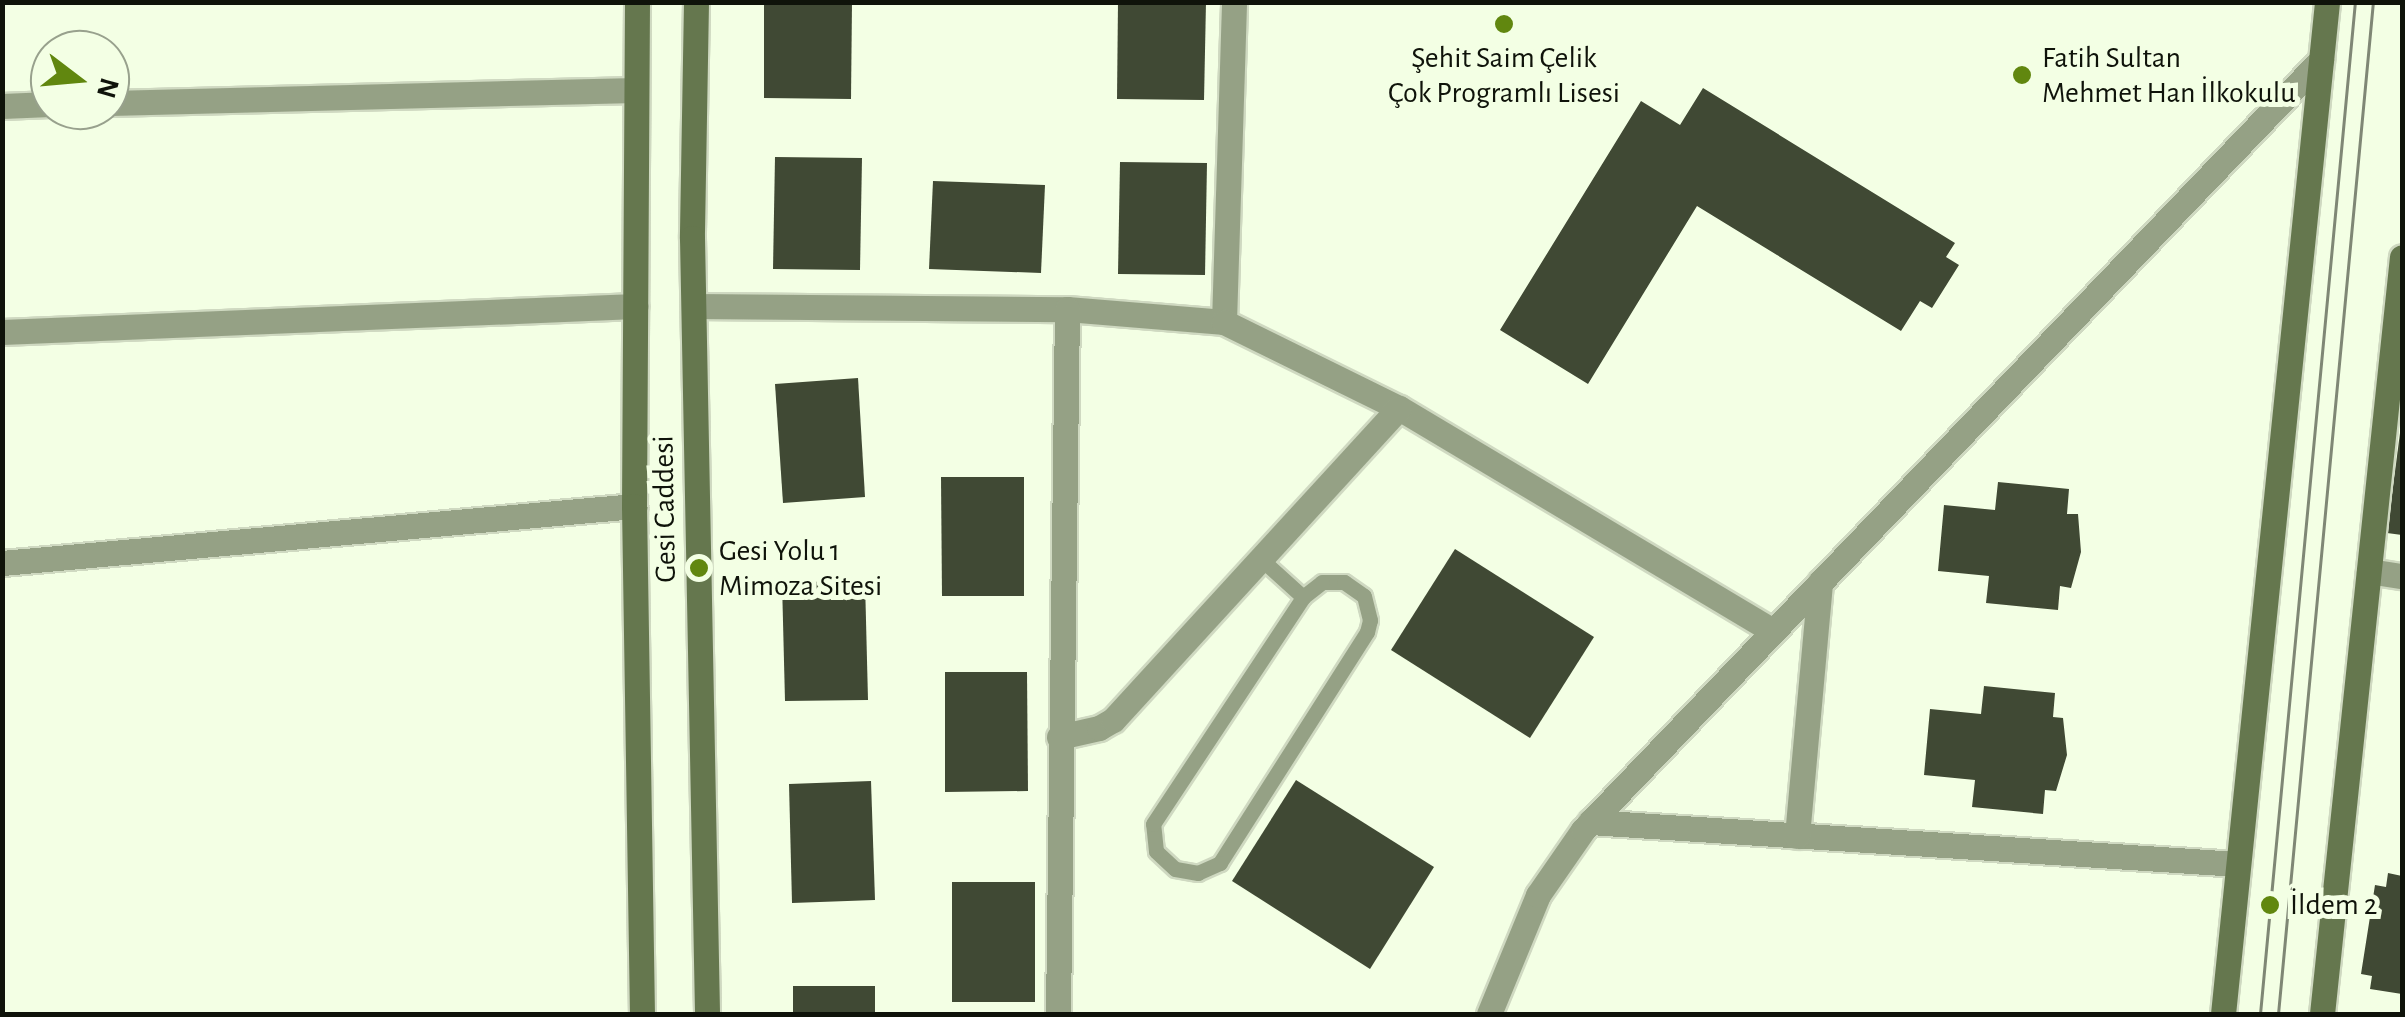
<!DOCTYPE html>
<meta charset="utf-8">
<style>
body{margin:0}
#map{position:relative;width:2405px;height:1017px;overflow:hidden;background:#f3ffe4;font-family:"Alegreya Sans",sans-serif}
div>[style]{position:absolute}
.building>*{inset:0;background:#404934}
.roads{filter:drop-shadow(2px 0 #cfd9c1) drop-shadow(-2px 0 #cfd9c1) drop-shadow(0 2px #cfd9c1) drop-shadow(0 -2px #cfd9c1)}
.lane>*{height:15px;margin:-7.5px;padding:0 7.5px;transform-origin:7.5px;border-radius:7.5px;background:#95a185}
.street>*{height:25px;margin:-12.5px;padding:0 12.5px;transform-origin:12.5px;border-radius:12.5px;background:#95a185}
.secondary>*{height:25px;margin:-12.5px;padding:0 12.5px;transform-origin:12.5px;border-radius:12.5px;background:#65774e}
.tram>*{height:2.5px;margin:-1.25px;padding:0 1.25px;transform-origin:1.25px;border-radius:1.25px;background:#7f8775}
.dots>*{width:28px;height:28px;translate:-50% -50%;box-sizing:border-box;border:5px solid #f3ffe4;border-radius:50%}
span{translate:-50% -50%;white-space:nowrap;text-align:center;line-height:1.15;-webkit-text-stroke:10px #f3ffe4;paint-order:stroke}
.poi-label{font-size:30px;color:#0f130a}
.left{translate:0 -50%;text-align:left}
.street-label{font-size:30px;color:#0f130a}
.frame{position:absolute;inset:0;border:5px solid #0f130a;pointer-events:none}
.north{position:absolute;left:30px;top:30px;width:100px;height:100px;box-sizing:border-box;background:#f3ffe4;border:2px solid #98a18d;border-radius:50%;rotate:106deg;font-size:28px;font-weight:700;line-height:40px;text-align:center;color:#0f130a}
.north::after{content:'';display:block;margin:auto;width:35px;height:45px;background:#61870f;clip-path:polygon(50% 0,100% 100%,50% 72%,0 100%)}
</style>
<div id="map">
<div class="building">
<i style="clip-path:polygon(764px 2px,852px 2px,851px 99px,764px 98px)"></i>
<i style="clip-path:polygon(1118px 2px,1206px 2px,1204px 100px,1117px 99px)"></i>
<i style="clip-path:polygon(1703px 88px,1955px 243px,1946px 257px,1959px 265px,1932px 308px,1920px 301px,1901px 331px,1697px 206px,1588px 384px,1500px 330px,1641px 101px,1680px 125px)"></i>
<i style="clip-path:polygon(775px 157px,862px 158px,860px 270px,773px 269px)"></i>
<i style="clip-path:polygon(1120px 162px,1207px 163px,1205px 275px,1118px 274px)"></i>
<i style="clip-path:polygon(933px 181px,1045px 185px,1041px 273px,929px 269px)"></i>
<i style="clip-path:polygon(858px 378px,865px 497px,783px 503px,775px 384px)"></i>
<i style="clip-path:polygon(2400px 433px,2402px 433px,2402px 535px,2387px 533px)"></i>
<i style="clip-path:polygon(941px 477px,1024px 477px,1024px 596px,942px 596px)"></i>
<i style="clip-path:polygon(1998px 482px,2069px 489px,2067px 514px,2078px 514px,2081px 552px,2071px 588px,2060px 586px,2058px 610px,1986px 603px,1989px 576px,1938px 571px,1944px 505px,1995px 510px)"></i>
<i style="clip-path:polygon(1455px 549px,1594px 637px,1530px 738px,1391px 650px)"></i>
<i style="clip-path:polygon(865px 581px,868px 700px,785px 701px,782px 582px)"></i>
<i style="clip-path:polygon(945px 672px,1027px 672px,1028px 791px,945px 792px)"></i>
<i style="clip-path:polygon(1984px 686px,2055px 693px,2053px 717px,2063px 718px,2067px 755px,2056px 791px,2045px 790px,2043px 814px,1972px 807px,1975px 780px,1924px 775px,1930px 709px,1981px 714px)"></i>
<i style="clip-path:polygon(1296px 780px,1434px 867px,1370px 969px,1232px 881px)"></i>
<i style="clip-path:polygon(871px 781px,875px 900px,792px 903px,789px 784px)"></i>
<i style="clip-path:polygon(2388px 873px,2402px 876px,2402px 994px,2370px 989px,2372px 976px,2361px 974px,2375px 885px,2386px 887px)"></i>
<i style="clip-path:polygon(952px 882px,1035px 882px,1035px 1002px,952px 1002px)"></i>
<i style="clip-path:polygon(793px 986px,875px 986px,875px 1014px,793px 1014px)"></i>
</div>
<div class="roads">
<div class="lane">
<i style="left:1261px;top:559px;width:57px;rotate:42.1deg"></i>
<i style="left:1322px;top:582px;width:22px"></i>
<i style="left:1344px;top:582px;width:24px;rotate:35deg"></i>
<i style="left:1364px;top:596px;width:25px;rotate:76deg"></i>
<i style="left:1370px;top:620px;width:12px;rotate:104deg"></i>
<i style="left:1367px;top:632px;width:274px;rotate:122.5deg"></i>
<i style="left:1220px;top:863px;width:24px;rotate:156deg"></i>
<i style="left:1198px;top:873px;width:23px;rotate:-170deg"></i>
<i style="left:1175px;top:869px;width:26px;rotate:-137deg"></i>
<i style="left:1156px;top:851px;width:27px;rotate:-96deg"></i>
<i style="left:1153px;top:824px;width:272px;rotate:-56.5deg"></i>
<i style="left:1303px;top:597px;width:24px;rotate:-38deg"></i>
</div>
<div class="street">
<i style="left:110px;top:103px;width:526px;rotate:-1.42deg"></i>
<i style="left:2px;top:106px;width:48px;rotate:-2.4deg"></i>
<i style="left:694px;top:306px;width:373px;rotate:0.5deg"></i>
<i style="left:1067px;top:309px;width:158px;rotate:4.7deg"></i>
<i style="left:1224px;top:322px;width:320px;rotate:-88.2deg"></i>
<i style="left:1224px;top:322px;width:195px;rotate:26.2deg"></i>
<i style="left:1399px;top:408px;width:435px;rotate:30.8deg"></i>
<i style="left:2px;top:332px;width:634px;rotate:-2.35deg"></i>
<i style="left:2px;top:563px;width:635px;rotate:-5.15deg"></i>
<i style="left:2369px;top:571px;width:33px;rotate:9deg"></i>
<i style="left:1059px;top:737px;width:41px;rotate:-12.7deg"></i>
<i style="left:1099px;top:728px;width:16px;rotate:-30deg"></i>
<i style="left:1113px;top:720px;width:423px;rotate:-47.5deg"></i>
<i style="left:1590px;top:822px;width:649px;rotate:3.71deg"></i>
<i style="left:1797px;top:836px;width:255px;rotate:-84.8deg"></i>
<i style="left:1058px;top:1014px;width:705px;rotate:-89.27deg"></i>
<i style="left:1489px;top:1014px;width:129px;rotate:-67.6deg"></i>
<i style="left:1538px;top:895px;width:79px;rotate:-55.3deg"></i>
<i style="left:1583px;top:830px;width:1067px;rotate:-46.22deg"></i>
</div>
<div class="secondary">
<i style="left:637px;top:2px;width:504px;rotate:90.34deg"></i>
<i style="left:634px;top:506px;width:508px;rotate:89.1deg"></i>
<i style="left:696px;top:2px;width:236px;rotate:91deg"></i>
<i style="left:692px;top:238px;width:776px;rotate:88.89deg"></i>
<i style="left:2223px;top:1014px;width:1017px;rotate:-84.13deg"></i>
<i style="left:2322px;top:1014px;width:761px;rotate:-83.97deg"></i>
</div>
</div>
<div class="tram">
<i style="left:2260px;top:1014px;width:1016px;rotate:-84.64deg"></i>
<i style="left:2278px;top:1014px;width:1016px;rotate:-84.64deg"></i>
</div>
<div class="dots">
<i style="left:1504px;top:24px;background:#61870f"></i>
<i style="left:2022px;top:75px;background:#61870f"></i>
<i style="left:699px;top:568px;background:#61870f"></i>
<i style="left:2270px;top:905px;background:#61870f"></i>
</div>
<div class="poi-label">
<span style="left:1504px;top:75px">Şehit Saim Çelik<br>Çok Programlı Lisesi</span>
<span class="left" style="left:2042px;top:75px">Fatih Sultan<br>Mehmet Han İlkokulu</span>
<span class="left" style="left:719px;top:568px">Gesi Yolu 1<br>Mimoza Sitesi</span>
<span class="left" style="left:2290px;top:905px">İldem 2</span>
</div>
<div class="street-label">
<span style="left:665px;top:509px;rotate:-91deg">Gesi Caddesi</span>
</div>
<div class="frame"></div>
<div class="north">N</div>
</div>
